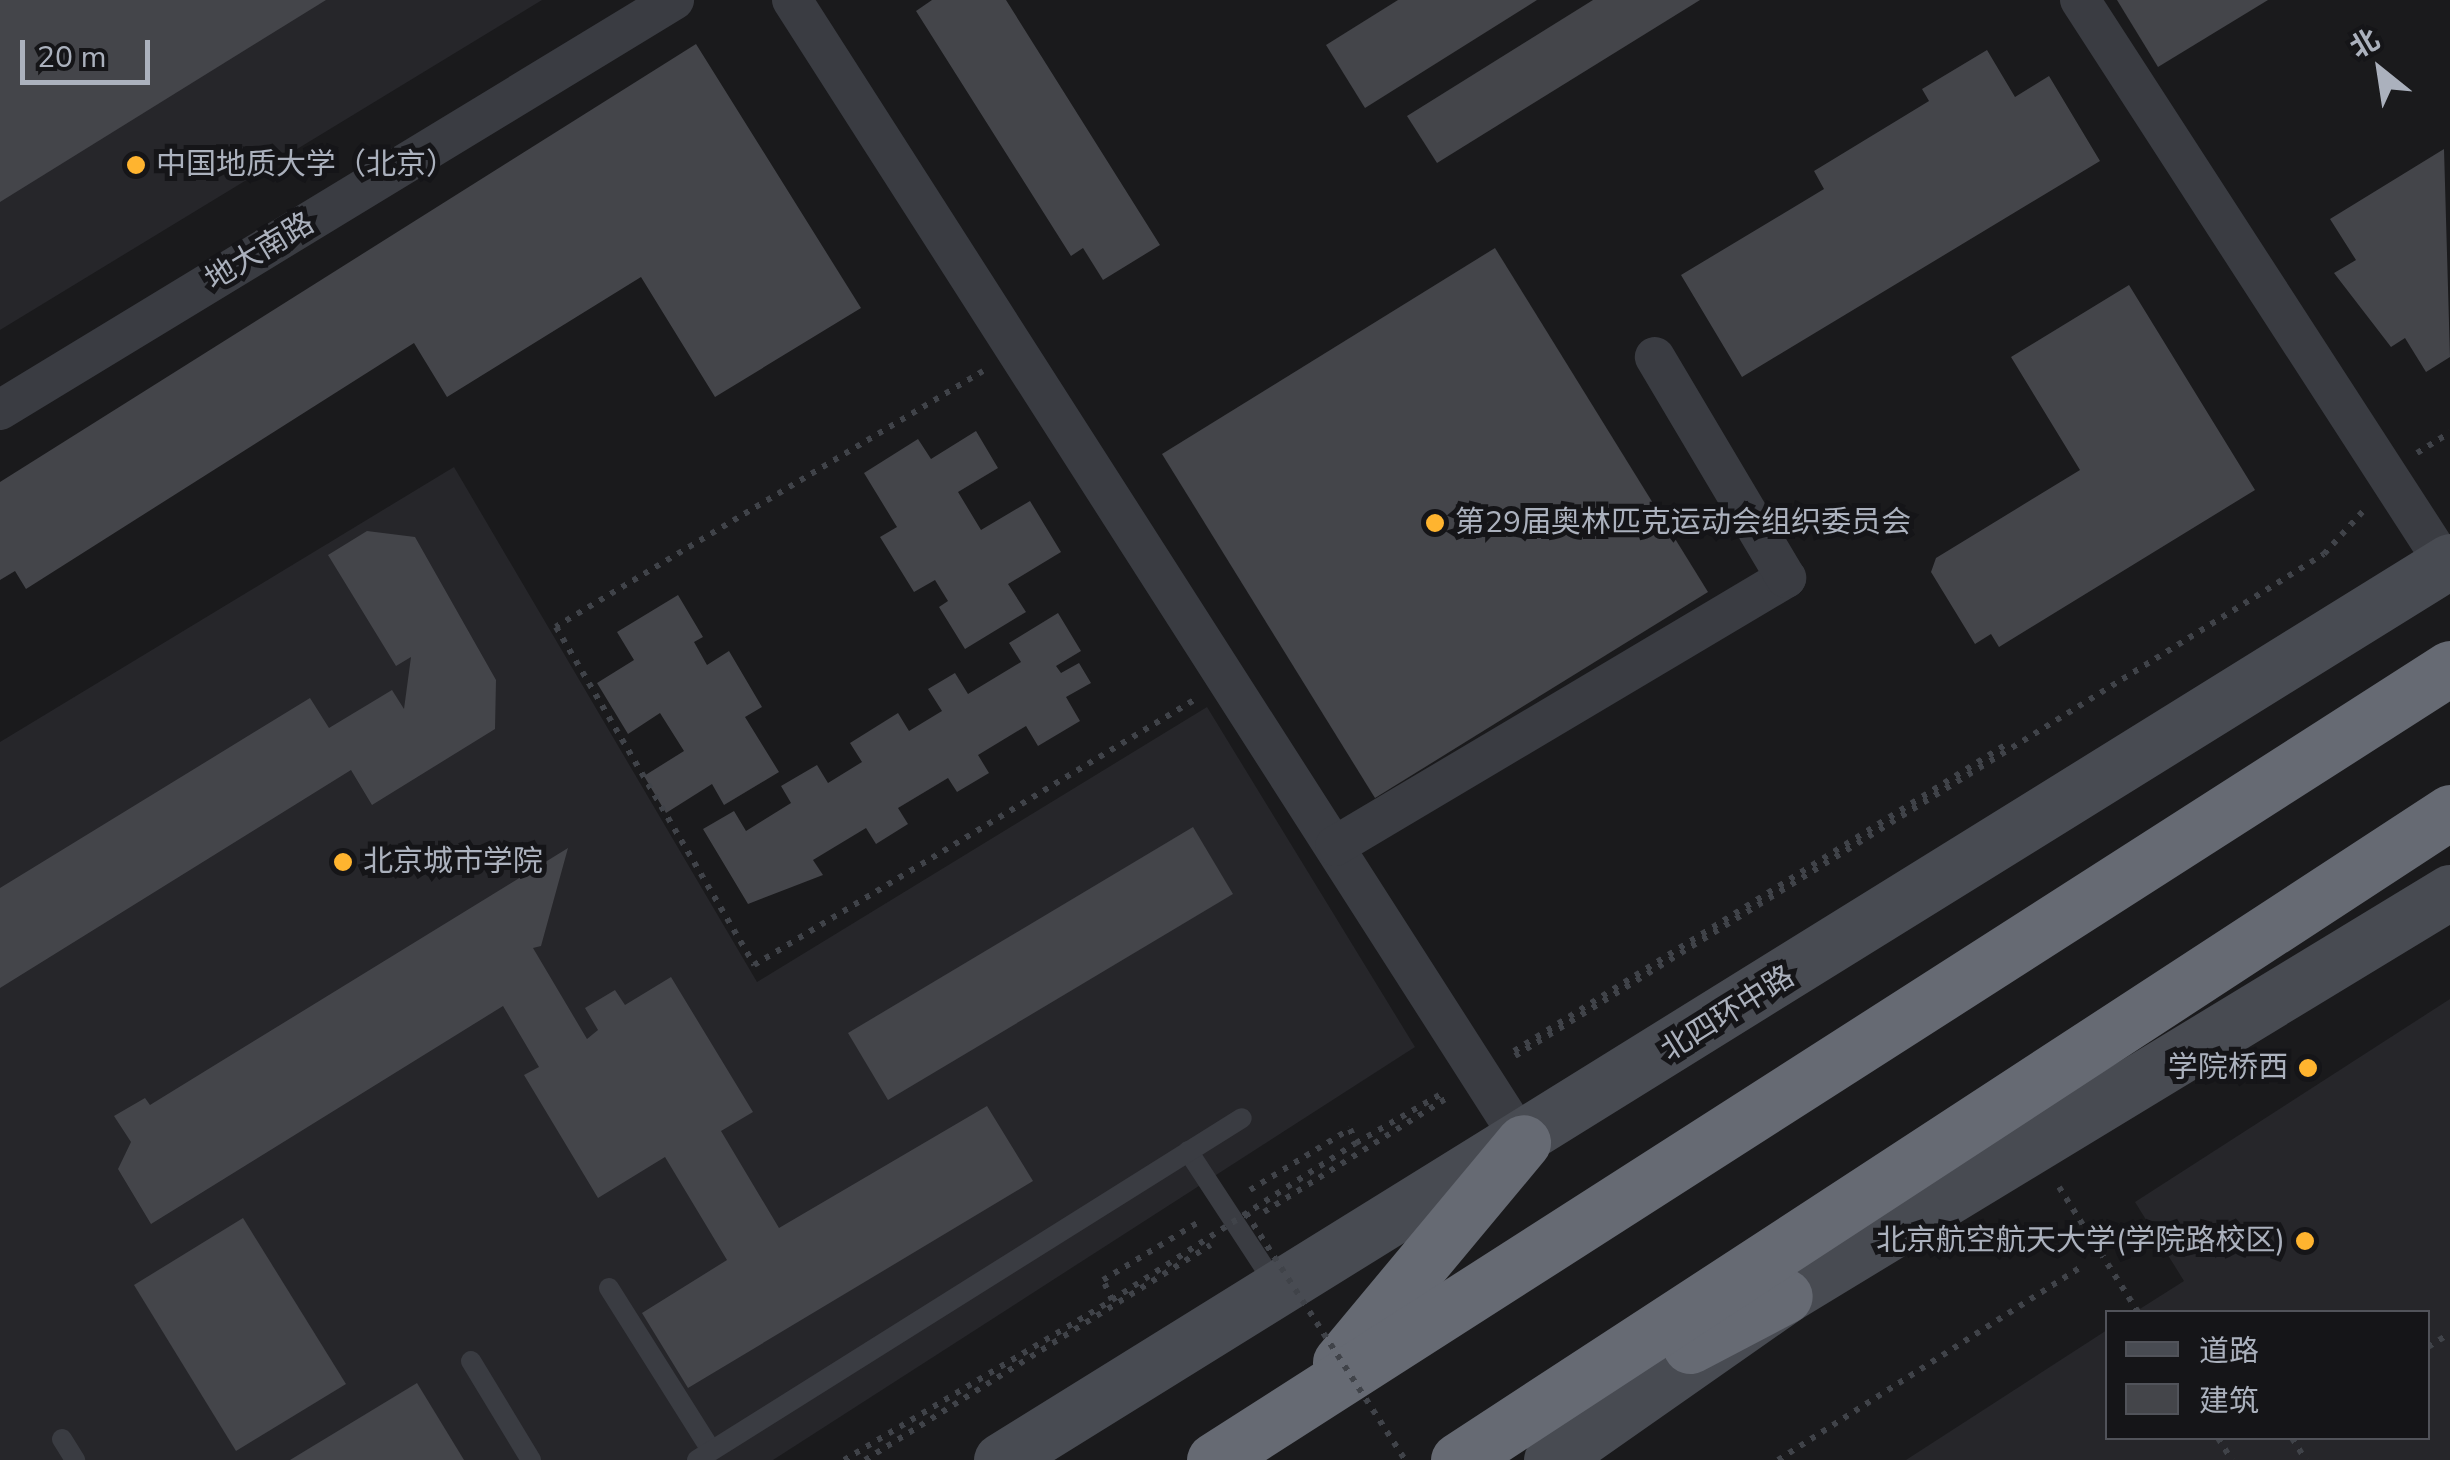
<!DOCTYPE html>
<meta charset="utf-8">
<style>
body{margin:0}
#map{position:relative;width:2450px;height:1460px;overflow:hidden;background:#1a1a1c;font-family:"Nunito Sans","Noto Sans SC",sans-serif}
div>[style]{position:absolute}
.built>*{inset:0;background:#26262a}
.building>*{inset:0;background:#44454a}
.path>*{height:6px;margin-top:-3px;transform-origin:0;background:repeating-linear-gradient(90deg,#404349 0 5px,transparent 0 13px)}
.lane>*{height:20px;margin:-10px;padding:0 10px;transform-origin:10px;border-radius:10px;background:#3a3c42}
.street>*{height:40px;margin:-20px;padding:0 20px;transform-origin:20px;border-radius:20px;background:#3a3c42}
.secondary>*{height:55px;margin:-27.5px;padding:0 27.5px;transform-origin:27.5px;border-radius:27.5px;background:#484b52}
.highway>*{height:55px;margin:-27.5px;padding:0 27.5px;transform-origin:27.5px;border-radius:27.5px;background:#666a73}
.path-bridge>*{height:6px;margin-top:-3px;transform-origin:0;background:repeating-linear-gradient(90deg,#404349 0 5px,transparent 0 13px)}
.dots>*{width:28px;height:28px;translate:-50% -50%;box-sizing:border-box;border:5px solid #151518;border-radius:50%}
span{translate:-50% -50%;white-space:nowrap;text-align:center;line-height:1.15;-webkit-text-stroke:10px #151518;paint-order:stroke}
.poi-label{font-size:30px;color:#abb1bd}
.left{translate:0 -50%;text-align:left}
.right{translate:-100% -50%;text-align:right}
.street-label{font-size:30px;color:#abb1bd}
.legend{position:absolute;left:2105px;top:1310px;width:325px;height:130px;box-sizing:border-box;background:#151518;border:2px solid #51535a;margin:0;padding:12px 18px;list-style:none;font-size:30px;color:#abb1bd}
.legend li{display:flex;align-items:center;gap:20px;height:50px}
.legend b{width:50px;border:2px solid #51535a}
.north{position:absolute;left:2330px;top:20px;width:100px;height:100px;-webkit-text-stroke:8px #151518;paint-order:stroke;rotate:330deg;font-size:28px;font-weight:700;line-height:40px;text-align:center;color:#abb1bd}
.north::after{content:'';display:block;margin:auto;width:35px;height:45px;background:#abb1bd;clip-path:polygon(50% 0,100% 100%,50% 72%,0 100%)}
.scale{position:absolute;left:20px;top:40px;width:130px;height:45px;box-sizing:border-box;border:5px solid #abb1bd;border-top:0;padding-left:12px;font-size:30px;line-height:35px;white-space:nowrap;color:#abb1bd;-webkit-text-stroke:8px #151518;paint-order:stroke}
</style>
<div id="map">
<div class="built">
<i style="clip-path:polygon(0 0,542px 0,0 330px)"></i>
<i style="clip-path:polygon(454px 467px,757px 982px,1207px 707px,1415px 1047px,773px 1460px,0 1460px,0 742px)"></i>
<i style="clip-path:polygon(2450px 999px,2450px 1460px,1906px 1460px,2107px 1330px,2108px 1438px,2428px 1438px,2428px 1312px,2135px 1312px,2184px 1281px,2135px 1202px)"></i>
</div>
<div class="building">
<i style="clip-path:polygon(0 0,326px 0,0 202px)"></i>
<i style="clip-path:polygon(932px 0,1006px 0,1160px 245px,1103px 280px,1083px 248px,1071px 256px,916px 11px)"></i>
<i style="clip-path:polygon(1398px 0,1537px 0,1365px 108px,1326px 45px)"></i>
<i style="clip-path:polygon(1593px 0,1700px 0,1437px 163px,1407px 116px)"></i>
<i style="clip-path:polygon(2117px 0,2268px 0,2158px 67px)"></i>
<i style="clip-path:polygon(696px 44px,861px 308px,715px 397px,641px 277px,447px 397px,414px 343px,26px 589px,15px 571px,0 580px,0 482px)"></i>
<i style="clip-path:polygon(1987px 50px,2015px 97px,2049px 76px,2100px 161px,1742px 377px,1681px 275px,1824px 189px,1814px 171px,1929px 101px,1922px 89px)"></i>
<i style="clip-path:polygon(2444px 149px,2450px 357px,2426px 372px,2405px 338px,2391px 347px,2334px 273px,2356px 260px,2330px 219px)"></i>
<i style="clip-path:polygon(1495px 248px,1708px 592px,1375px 798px,1162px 454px)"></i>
<i style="clip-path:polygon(2129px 285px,2255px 490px,1999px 647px,1991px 634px,1975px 644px,1931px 572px,1936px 558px,2080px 470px,2011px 357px)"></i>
<i style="clip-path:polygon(976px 431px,998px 468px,958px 492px,981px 530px,1030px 501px,1061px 552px,1008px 584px,1026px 612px,965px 649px,939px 607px,948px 601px,935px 580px,914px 592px,880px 537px,897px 527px,864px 473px,918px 439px,931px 459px)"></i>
<i style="clip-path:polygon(367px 531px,415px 537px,496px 680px,495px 729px,372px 805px,351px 770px,0 988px,0 888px,310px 698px,329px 728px,392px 690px,404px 709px,411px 657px,396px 666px,328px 555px)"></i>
<i style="clip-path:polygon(678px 595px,703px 637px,694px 642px,707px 665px,729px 651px,762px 707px,745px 717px,779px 772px,724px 805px,712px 784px,666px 813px,644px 776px,684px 751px,660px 713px,628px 734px,597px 683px,634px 660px,617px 632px)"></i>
<i style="clip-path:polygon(1058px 613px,1081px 651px,1056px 666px,1061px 673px,1079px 663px,1091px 683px,1066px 697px,1080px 721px,1038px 746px,1026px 726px,978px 755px,989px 773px,957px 792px,948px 778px,898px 808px,908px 824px,876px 844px,866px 828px,813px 860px,823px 875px,748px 904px,703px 829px,734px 811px,746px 831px,791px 803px,781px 786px,817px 765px,828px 783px,862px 762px,850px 743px,898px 713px,909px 731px,942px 711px,928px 689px,955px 673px,968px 694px,1021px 662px,1009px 643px)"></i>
<i style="clip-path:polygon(1193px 827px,1233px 894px,888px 1100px,848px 1033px)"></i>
<i style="clip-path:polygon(568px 848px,541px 946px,533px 948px,587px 1039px,598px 1030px,585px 1008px,615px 990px,625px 1005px,671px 977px,753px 1112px,721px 1131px,779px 1228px,987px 1106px,1033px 1181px,688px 1388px,642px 1313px,727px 1260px,665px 1157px,598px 1198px,524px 1075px,539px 1067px,503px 1006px,151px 1224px,118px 1169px,131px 1142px,114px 1116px,145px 1098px,150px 1105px)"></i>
<i style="clip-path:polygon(243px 1218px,346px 1384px,236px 1451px,134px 1285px)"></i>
<i style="clip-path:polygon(417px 1383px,464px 1460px,290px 1460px)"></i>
</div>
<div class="path">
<i style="left:983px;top:371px;width:498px;rotate:149.1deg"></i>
<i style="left:556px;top:627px;width:392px;rotate:59.6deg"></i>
<i style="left:754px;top:965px;width:514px;rotate:-31.06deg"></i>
<i style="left:2417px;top:453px;width:39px;rotate:-32deg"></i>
<i style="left:1514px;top:1051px;width:579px;rotate:-31.93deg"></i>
<i style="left:1515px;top:1056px;width:952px;rotate:-31.82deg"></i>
<i style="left:2324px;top:554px;width:61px;rotate:-47.7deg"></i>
<i style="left:2059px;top:1187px;width:148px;rotate:57.7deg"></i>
<i style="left:1250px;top:1190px;width:117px;rotate:-31.4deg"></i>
<i style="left:1350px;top:1129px;width:15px;rotate:67deg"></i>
<i style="left:1356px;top:1143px;width:100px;rotate:-29.9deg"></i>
<i style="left:1264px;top:1212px;width:218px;rotate:-31.9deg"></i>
<i style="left:2428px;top:1347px;width:26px;rotate:-32deg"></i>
<i style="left:2218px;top:1438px;width:26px;rotate:58deg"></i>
<i style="left:2292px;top:1438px;width:26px;rotate:58deg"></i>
<i style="left:844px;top:1460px;width:312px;rotate:-30.8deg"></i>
<i style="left:1112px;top:1300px;width:22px;rotate:-114deg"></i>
<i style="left:1103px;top:1280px;width:110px;rotate:-31.2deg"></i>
<i style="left:865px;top:1460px;width:407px;rotate:-31.9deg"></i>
<i style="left:1778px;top:1460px;width:361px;rotate:-32.5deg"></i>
</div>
<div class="lane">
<i style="left:1188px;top:1151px;width:163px;rotate:56.8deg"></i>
<i style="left:609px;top:1288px;width:191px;rotate:57.8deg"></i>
<i style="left:471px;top:1361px;width:116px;rotate:58.8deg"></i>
<i style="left:62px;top:1439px;width:25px;rotate:58deg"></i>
<i style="left:697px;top:1460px;width:643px;rotate:-32.11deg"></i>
</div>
<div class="street">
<i style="left:792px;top:0;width:1356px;rotate:57.38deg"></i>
<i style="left:2080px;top:0;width:648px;rotate:57.09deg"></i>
<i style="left:0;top:410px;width:789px;rotate:-31.31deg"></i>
<i style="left:1335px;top:846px;width:525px;rotate:-30.72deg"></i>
<i style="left:1786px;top:578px;width:257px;rotate:-120.7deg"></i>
</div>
<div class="secondary">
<i style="left:1001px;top:1460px;width:1705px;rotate:-31.82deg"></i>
<i style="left:1551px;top:1460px;width:286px;rotate:-35deg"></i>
<i style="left:1785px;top:1296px;width:778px;rotate:-31.28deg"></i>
</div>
<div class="highway">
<i style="left:1690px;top:1346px;width:107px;rotate:-27.8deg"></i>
<i style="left:1340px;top:1362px;width:286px;rotate:-50.2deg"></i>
<i style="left:1214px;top:1460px;width:1468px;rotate:-32.65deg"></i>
<i style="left:1458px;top:1460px;width:1185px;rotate:-33.15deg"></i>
</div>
<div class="path-bridge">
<i style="left:1246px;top:1213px;width:294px;rotate:57.2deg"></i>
<i style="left:1112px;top:1300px;width:290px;rotate:-32.8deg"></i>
</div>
<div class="dots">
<i style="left:136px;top:165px;background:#ffb42f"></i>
<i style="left:1435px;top:523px;background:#ffb42f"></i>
<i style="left:343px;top:862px;background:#ffb42f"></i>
<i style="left:2308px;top:1068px;background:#ffb42f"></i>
<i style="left:2305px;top:1241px;background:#ffb42f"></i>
</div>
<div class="poi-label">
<span class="left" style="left:156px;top:165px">中国地质大学（北京）</span>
<span class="left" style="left:1455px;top:523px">第29届奥林匹克运动会组织委员会</span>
<span class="left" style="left:363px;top:862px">北京城市学院</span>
<span class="right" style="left:2288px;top:1068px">学院桥西</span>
<span class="right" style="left:2285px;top:1241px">北京航空航天大学(学院路校区)</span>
</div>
<div class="street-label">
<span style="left:260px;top:252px;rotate:-31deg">地大南路</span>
<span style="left:1728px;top:1014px;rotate:-32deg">北四环中路</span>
</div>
<ul class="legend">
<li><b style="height:12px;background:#484b52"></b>道路</li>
<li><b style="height:28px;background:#44454a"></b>建筑</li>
</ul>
<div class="north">北</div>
<div class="scale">20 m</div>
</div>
